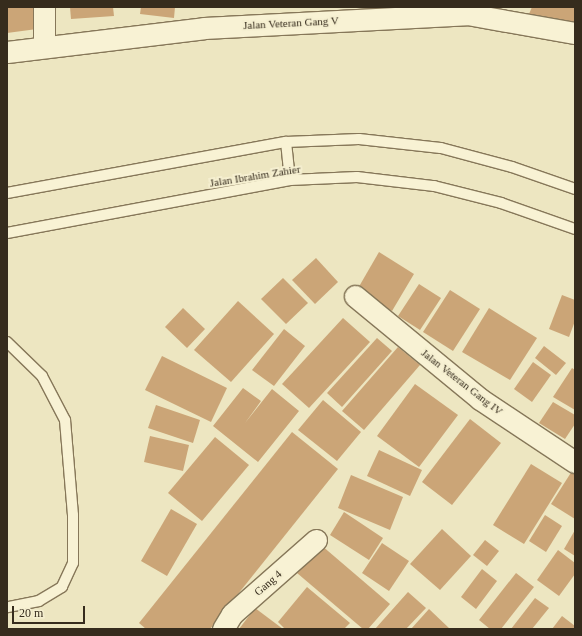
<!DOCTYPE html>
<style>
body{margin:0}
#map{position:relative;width:582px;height:636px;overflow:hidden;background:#ede6c1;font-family:"Times New Roman",serif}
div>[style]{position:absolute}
.building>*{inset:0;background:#cba577}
.roads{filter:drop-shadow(1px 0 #867759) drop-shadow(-1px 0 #867759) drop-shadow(0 1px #867759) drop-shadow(0 -1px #867759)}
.service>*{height:10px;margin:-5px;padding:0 5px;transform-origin:5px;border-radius:5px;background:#f8f2d4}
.minor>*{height:21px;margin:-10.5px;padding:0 10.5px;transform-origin:10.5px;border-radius:10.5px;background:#f8f2d4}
span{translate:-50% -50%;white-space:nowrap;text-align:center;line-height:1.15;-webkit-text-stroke:4px #f5efd0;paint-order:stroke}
.street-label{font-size:11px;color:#362c1d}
.frame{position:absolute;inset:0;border:8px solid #362c1d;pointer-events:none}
.scale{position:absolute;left:12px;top:606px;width:73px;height:18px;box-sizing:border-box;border:2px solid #362c1d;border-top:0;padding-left:5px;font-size:12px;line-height:14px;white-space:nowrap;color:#362c1d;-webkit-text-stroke:3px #f5efd0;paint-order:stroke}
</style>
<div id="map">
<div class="building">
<i style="clip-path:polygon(7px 7px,34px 7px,37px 29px,7px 33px)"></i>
<i style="clip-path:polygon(70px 7px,113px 7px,114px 16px,71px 19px)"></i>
<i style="clip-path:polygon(141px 7px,175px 7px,174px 18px,140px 14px)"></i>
<i style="clip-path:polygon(532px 7px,575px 7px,575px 29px,529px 14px)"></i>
<i style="clip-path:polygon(379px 252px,414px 274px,392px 311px,357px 290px)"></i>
<i style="clip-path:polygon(316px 258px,338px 282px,315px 304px,292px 280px)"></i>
<i style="clip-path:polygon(283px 278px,308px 303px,286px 324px,261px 299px)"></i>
<i style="clip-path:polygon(419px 284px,441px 298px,420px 330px,398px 316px)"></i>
<i style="clip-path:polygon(450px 290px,480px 309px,453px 351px,423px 332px)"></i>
<i style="clip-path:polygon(562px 295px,575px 300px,575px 321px,569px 337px,549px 329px)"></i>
<i style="clip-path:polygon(238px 301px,274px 334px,231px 382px,194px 350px)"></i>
<i style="clip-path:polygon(183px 308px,205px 329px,187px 348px,165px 327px)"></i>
<i style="clip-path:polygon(489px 308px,537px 338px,510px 380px,462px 352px)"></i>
<i style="clip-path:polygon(343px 318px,370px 342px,309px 408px,282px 384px)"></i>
<i style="clip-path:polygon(284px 329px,305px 346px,274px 386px,252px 370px)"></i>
<i style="clip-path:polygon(377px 338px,392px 351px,342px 407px,327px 393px)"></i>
<i style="clip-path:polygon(544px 346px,566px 363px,556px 375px,535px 358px)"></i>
<i style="clip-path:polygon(398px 347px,420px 365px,364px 430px,342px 411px)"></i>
<i style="clip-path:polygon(162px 356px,227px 388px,211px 422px,145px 390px)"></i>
<i style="clip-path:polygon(533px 362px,551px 375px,532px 402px,514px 389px)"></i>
<i style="clip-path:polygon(572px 368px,575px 370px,575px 410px,553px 397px)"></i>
<i style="clip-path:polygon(415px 384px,458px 415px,419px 467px,377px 436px)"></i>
<i style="clip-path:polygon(243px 388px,261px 401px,245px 423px,272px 389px,299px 411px,258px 462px,213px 426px)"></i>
<i style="clip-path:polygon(323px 400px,361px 432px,337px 461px,298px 430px)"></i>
<i style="clip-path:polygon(553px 402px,575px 415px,575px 424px,565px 439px,539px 423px)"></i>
<i style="clip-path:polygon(156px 405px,200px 420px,193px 443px,148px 428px)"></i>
<i style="clip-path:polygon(470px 419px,501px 443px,452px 505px,422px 482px)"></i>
<i style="clip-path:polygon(292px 432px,338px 469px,210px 629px,146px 629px,139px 623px)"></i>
<i style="clip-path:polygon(150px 436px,189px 445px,183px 471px,144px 462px)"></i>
<i style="clip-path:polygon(215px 437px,249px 465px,202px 521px,168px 493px)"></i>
<i style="clip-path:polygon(379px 450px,422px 470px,410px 496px,367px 476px)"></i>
<i style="clip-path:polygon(531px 464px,562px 483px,524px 544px,493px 525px)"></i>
<i style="clip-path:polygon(572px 471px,575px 473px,575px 519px,551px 504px)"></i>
<i style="clip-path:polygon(351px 475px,403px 497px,390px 530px,338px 508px)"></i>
<i style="clip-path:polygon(171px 509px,197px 524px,167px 576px,141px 561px)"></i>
<i style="clip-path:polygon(344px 512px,383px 538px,369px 560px,330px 535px)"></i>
<i style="clip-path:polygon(545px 515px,562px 526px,546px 552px,529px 541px)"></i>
<i style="clip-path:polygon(442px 529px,471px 556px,440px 590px,410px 564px)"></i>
<i style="clip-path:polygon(575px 530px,575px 556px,564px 549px)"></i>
<i style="clip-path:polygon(485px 540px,499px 551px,487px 566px,473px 555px)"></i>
<i style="clip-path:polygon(382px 543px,409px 561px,389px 591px,362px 573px)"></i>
<i style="clip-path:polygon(321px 545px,390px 604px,368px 629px,363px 629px,297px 573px)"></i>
<i style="clip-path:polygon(558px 550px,575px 563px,575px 574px,559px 596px,537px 580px)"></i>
<i style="clip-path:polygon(482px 569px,497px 581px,476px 609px,461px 597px)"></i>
<i style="clip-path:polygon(516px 573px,534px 587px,501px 629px,490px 629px,479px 620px)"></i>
<i style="clip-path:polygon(307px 587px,350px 623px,344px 629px,285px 629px,278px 622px)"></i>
<i style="clip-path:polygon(408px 592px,426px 608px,406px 629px,375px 629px)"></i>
<i style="clip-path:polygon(535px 598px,549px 608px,532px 629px,511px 629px)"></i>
<i style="clip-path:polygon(255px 608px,283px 629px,239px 629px)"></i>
<i style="clip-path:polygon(429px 609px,450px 629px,411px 629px)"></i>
<i style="clip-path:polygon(562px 616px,575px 626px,575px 629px,552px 629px)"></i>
</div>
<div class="roads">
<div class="service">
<i style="left:286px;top:142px;width:38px;rotate:84deg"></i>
<i style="left:7px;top:193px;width:284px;rotate:-10.4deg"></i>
<i style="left:286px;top:142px;width:73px;rotate:-2.4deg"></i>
<i style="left:359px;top:139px;width:82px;rotate:6.3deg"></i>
<i style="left:441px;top:148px;width:73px;rotate:15deg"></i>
<i style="left:512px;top:167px;width:67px;rotate:19.2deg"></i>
<i style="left:7px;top:233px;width:288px;rotate:-10.6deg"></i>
<i style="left:290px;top:180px;width:67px;rotate:-2.6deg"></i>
<i style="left:357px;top:177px;width:78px;rotate:6.7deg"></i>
<i style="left:434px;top:186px;width:69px;rotate:14.2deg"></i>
<i style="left:501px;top:203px;width:78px;rotate:19.4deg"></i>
<i style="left:7px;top:342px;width:49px;rotate:44.2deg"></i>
<i style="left:42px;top:376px;width:50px;rotate:62.4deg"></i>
<i style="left:65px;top:420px;width:95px;rotate:85.2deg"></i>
<i style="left:73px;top:515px;width:48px;rotate:90deg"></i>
<i style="left:73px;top:563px;width:26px;rotate:115deg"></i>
<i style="left:62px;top:587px;width:27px;rotate:149deg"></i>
<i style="left:39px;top:601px;width:33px;rotate:169deg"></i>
</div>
<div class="minor">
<i style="left:44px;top:7px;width:39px;rotate:90deg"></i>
<i style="left:7px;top:52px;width:198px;rotate:-6.9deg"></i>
<i style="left:204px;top:28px;width:263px;rotate:-3deg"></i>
<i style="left:467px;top:14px;width:110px;rotate:10deg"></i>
<i style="left:355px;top:296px;width:162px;rotate:39.5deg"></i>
<i style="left:480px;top:399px;width:114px;rotate:33.6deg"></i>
<i style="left:223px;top:629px;width:17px;rotate:-59deg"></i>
<i style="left:232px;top:614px;width:112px;rotate:-41.4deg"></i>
</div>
</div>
<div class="street-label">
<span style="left:291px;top:23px;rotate:-3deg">Jalan Veteran Gang V</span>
<span style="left:255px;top:176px;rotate:-9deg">Jalan Ibrahim Zahier</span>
<span style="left:462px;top:382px;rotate:38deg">Jalan Veteran Gang IV</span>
<span style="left:268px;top:583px;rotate:-41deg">Gang 4</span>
</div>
<div class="frame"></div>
<div class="scale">20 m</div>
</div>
